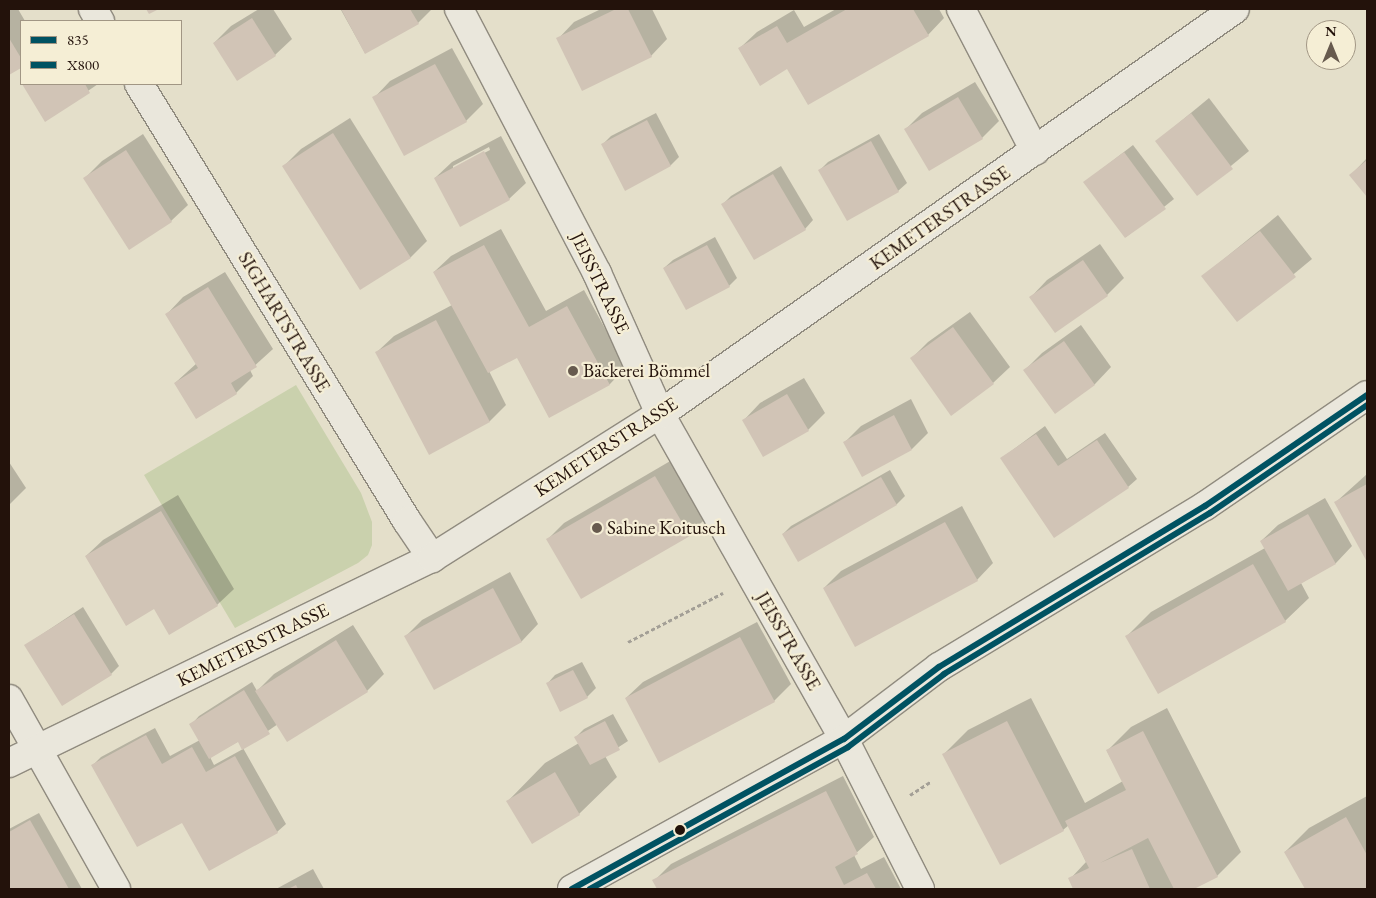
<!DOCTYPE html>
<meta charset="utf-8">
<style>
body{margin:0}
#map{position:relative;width:1376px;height:898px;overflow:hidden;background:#e4dfca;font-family:"EB Garamond",serif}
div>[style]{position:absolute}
.green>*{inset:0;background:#cad1ad}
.shadow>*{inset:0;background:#0003}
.building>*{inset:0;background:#d1c4b6}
.path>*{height:3px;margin-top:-1.5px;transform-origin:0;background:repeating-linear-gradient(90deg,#a39f96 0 4px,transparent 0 6.5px)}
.roads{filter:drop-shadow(1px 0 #908b7f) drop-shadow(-1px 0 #908b7f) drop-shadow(0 1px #908b7f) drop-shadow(0 -1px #908b7f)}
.minor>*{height:28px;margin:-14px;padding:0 14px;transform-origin:14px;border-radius:14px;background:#eae7dc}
.bus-1>*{height:6px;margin:-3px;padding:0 3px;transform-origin:3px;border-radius:3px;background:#005262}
.bus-2>*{height:6px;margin:-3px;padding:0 3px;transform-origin:3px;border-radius:3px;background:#005262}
.dots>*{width:14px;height:14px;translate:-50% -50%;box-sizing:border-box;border:2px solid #f5eed5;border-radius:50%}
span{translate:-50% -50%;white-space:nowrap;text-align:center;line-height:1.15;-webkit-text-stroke:4.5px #f5eed5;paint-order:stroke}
.street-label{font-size:19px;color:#23120b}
.poi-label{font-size:19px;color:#23120b}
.left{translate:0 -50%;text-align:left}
.frame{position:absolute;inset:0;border:10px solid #23120b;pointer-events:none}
.legend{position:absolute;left:20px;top:20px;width:162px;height:65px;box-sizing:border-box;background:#f5eed5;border:1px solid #a19684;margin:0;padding:6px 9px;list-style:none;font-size:15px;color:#23120b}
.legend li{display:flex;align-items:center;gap:10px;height:25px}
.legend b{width:25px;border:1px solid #a19684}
.north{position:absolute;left:1306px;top:20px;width:50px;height:50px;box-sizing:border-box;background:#f5eed5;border:1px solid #a19684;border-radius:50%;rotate:0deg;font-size:14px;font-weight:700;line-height:20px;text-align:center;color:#23120b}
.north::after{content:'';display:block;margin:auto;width:18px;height:22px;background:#675a4e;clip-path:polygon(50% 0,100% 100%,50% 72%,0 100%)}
</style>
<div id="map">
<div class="green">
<i style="clip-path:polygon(296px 385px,361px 493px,372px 522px,372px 545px,368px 555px,358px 563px,235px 628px,144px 475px)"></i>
</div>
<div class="shadow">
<i style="clip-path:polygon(9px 9px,18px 9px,25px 21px,21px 21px,21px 66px,9px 74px)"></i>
<i style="clip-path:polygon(259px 9px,273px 9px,292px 39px,275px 55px,214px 43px,231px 26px)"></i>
<i style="clip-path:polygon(432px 9px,418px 23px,365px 53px,341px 10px)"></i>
<i style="clip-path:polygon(601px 9px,652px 9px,667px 39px,651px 56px,558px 39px,574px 22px)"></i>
<i style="clip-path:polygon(836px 9px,939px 9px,944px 18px,928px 35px,788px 68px,740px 48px,757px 32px,794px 10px,804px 27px)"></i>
<i style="clip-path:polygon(452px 48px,483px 104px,466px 121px,374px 98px,390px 81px)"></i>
<i style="clip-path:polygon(975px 82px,999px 121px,982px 138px,906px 129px,922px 113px)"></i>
<i style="clip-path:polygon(23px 84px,98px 84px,46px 120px)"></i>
<i style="clip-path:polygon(1209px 98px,1249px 151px,1197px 194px,1157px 141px)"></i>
<i style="clip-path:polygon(656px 113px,679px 157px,671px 165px,626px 189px,603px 144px,611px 136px)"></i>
<i style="clip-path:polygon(350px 118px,427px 241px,411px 257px,361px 288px,284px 166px,301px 149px)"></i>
<i style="clip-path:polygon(143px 134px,188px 205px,171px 221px,85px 178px,102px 161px)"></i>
<i style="clip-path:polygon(879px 134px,907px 183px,898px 191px,820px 170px,828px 162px)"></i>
<i style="clip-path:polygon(evenodd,501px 136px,526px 183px,509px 199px,435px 178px,452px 162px,501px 136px,489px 147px,490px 150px,453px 169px,453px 166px,489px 147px)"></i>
<i style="clip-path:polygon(1133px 145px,1174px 199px,1126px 237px,1085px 182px)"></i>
<i style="clip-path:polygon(1367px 158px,1367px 195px,1351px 175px)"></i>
<i style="clip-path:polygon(781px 166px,813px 220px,805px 229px,723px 204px,731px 196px)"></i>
<i style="clip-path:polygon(1278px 215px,1312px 259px,1237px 321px,1203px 276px)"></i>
<i style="clip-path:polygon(501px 229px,546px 311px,584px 290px,626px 367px,610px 384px,549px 416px,517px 356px,489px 371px,506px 405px,490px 421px,430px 453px,377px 352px,394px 336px,452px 305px,434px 272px,451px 256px)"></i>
<i style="clip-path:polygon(715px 237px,737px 278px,729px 286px,664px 268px,673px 260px)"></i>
<i style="clip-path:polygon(1100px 244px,1124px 278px,1107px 295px,1055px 331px,1031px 297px,1047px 280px)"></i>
<i style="clip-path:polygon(225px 272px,273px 349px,250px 370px,253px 376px,236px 393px,175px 383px,197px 363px,167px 314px,183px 297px)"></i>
<i style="clip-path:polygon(970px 312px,1010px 367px,993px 383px,912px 358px,928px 342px)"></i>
<i style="clip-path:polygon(1081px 325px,1111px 367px,1095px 384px,1055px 413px,1025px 370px,1042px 353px)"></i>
<i style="clip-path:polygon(804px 378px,825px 413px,808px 430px,744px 420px,760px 403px)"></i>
<i style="clip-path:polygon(911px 399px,928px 433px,912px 449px,845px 442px,861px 426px)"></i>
<i style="clip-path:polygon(1045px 426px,1067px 459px,1105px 433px,1137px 479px,1128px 487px,1002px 458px)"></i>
<i style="clip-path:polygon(672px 460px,706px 518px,689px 535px,548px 539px,564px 523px)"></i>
<i style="clip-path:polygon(9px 462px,26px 488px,9px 505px)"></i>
<i style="clip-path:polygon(890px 470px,905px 496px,897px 504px,799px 560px,783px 534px,791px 526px)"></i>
<i style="clip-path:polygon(1367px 474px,1367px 559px,1336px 502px)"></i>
<i style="clip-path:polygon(178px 495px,234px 589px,217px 605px,86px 556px,103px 540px)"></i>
<i style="clip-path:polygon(1325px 498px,1352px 546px,1336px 563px,1301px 583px,1309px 598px,1285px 621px,1127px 636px,1151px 612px,1265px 548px,1261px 541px,1278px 525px)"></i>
<i style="clip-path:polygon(962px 506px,993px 563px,977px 580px,824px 588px,841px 571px)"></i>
<i style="clip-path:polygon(510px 572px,538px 624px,522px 641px,434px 688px,406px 636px,422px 620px)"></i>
<i style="clip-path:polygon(83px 607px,119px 666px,111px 674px,26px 645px)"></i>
<i style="clip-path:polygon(757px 622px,791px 684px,774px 701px,626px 698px,643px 682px)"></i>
<i style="clip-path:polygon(evenodd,353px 625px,384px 674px,367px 691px,278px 724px,243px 748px,286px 824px,277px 832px,182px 821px,92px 766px,101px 757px,155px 728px,170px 756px,200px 740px,191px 725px,199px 716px,252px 682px,257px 691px,274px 674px,353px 625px,239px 741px,243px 749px,214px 765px,210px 757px,239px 741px)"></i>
<i style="clip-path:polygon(582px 662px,596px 688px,587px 697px,547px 684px,555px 675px)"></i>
<i style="clip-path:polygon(1031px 698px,1085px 803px,1123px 781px,1107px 751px,1131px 727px,1167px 708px,1241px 852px,1217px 876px,1191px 889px,1074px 889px,1070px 879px,1086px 862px,1069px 825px,1063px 830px,944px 754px,968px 730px)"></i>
<i style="clip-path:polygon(613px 714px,628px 741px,605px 756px,617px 777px,579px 814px,508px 801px,545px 763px,579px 743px,576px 737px,584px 729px)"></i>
<i style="clip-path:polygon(843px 776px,874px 837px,854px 855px,861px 869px,884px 857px,901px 889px,658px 889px,654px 881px,671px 864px)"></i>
<i style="clip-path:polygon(1367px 796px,1367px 889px,1306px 889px,1285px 852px,1309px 828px)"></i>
<i style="clip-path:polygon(39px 813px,82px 889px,9px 889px,9px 829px)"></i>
<i style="clip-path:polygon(313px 869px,324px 889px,276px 889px)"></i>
</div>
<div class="building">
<i style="clip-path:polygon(146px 9px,159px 9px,149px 14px)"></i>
<i style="clip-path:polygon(341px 9px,410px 9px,419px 24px,365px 54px)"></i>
<i style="clip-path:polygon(616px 9px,628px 9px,652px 57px,582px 91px,556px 38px)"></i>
<i style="clip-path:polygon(847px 9px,913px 9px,929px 36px,808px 105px,787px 69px,760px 86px,738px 48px,777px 26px,787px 43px)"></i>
<i style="clip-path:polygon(252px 18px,276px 56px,237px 81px,213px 43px)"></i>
<i style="clip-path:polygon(9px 38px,21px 58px,21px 68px,9px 75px)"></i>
<i style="clip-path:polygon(435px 64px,467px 122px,404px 156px,372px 97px)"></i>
<i style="clip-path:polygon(22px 84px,85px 84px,90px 93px,45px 122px)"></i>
<i style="clip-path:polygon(958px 97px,983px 139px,929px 171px,904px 129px)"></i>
<i style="clip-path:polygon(1191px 113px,1233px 169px,1197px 196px,1155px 141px)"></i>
<i style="clip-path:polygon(647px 120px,671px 166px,625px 191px,601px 144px)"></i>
<i style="clip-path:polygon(333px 133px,411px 258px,360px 290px,282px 166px)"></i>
<i style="clip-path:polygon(871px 141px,899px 192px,847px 221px,818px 170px)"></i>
<i style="clip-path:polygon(126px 150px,172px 222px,129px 250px,83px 178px)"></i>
<i style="clip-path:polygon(484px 151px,510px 200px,460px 227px,434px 178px)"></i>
<i style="clip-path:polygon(1124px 152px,1166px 209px,1125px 238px,1083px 182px)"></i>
<i style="clip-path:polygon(1367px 160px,1367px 197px,1349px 175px)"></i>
<i style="clip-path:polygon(773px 174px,806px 230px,754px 260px,721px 204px)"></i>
<i style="clip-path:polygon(1260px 231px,1296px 277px,1237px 322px,1201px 276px)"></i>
<i style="clip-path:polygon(484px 245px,529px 327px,567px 306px,610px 385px,549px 418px,517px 358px,488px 373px,433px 272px)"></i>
<i style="clip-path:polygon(707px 245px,730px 287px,686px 310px,663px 268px)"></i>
<i style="clip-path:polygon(1083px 260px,1108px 296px,1055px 333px,1029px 297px)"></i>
<i style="clip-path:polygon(208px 287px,257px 367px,231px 383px,237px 394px,196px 419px,174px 383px,198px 368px,165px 314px)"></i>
<i style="clip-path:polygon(436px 320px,490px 422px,429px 455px,375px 352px)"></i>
<i style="clip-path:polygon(953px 327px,994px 384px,951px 416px,910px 358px)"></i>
<i style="clip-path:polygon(1064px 341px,1095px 385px,1055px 414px,1023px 370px)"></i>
<i style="clip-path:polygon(787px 394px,809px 431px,763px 457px,742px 420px)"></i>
<i style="clip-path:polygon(894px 415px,912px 450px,862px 477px,843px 442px)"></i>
<i style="clip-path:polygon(1036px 434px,1058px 466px,1097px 440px,1129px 488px,1054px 538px,1000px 458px)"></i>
<i style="clip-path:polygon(655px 476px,690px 536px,581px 599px,546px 539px)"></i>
<i style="clip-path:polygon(881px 477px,897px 505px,798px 562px,782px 534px)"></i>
<i style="clip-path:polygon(1367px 484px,1367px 562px,1334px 502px)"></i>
<i style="clip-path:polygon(161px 511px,218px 606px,169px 635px,154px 609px,126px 626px,85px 556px)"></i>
<i style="clip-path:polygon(1308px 514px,1336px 564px,1288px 591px,1260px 541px)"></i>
<i style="clip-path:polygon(945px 522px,978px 581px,855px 647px,823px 588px)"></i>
<i style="clip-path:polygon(1253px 564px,1286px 622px,1158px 694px,1125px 636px)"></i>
<i style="clip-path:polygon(493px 588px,522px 642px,434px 690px,404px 636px)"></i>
<i style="clip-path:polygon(74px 614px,112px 675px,62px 706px,24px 645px)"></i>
<i style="clip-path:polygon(740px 637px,775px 702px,659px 763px,625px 698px)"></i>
<i style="clip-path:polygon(336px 640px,368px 692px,287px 742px,255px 691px)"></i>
<i style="clip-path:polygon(573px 670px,588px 698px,560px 712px,546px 683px)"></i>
<i style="clip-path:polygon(244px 690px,270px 734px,242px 750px,238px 742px,209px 759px,189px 724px)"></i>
<i style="clip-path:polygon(605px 721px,620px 750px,590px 765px,574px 737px)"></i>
<i style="clip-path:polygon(1007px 721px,1064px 831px,1000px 865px,942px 754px)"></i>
<i style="clip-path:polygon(1143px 731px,1218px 877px,1194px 889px,1174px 889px,1148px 838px,1100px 863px,1132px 849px,1150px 889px,1073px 889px,1068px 878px,1089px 868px,1065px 821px,1126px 790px,1106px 750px)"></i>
<i style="clip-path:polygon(146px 735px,162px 764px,192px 747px,206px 772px,235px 756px,278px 833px,209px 871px,182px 823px,137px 847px,91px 765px)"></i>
<i style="clip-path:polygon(555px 772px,580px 815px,532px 844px,506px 801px)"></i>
<i style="clip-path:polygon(826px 791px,858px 854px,835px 867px,844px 885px,867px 873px,876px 889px,657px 889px,652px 880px)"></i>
<i style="clip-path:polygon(1346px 817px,1367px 855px,1367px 889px,1305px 889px,1284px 852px)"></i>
<i style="clip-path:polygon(30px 820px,69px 889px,9px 889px,9px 832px)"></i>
<i style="clip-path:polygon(296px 885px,298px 889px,288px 889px)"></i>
</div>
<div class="path">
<i style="left:628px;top:642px;width:107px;rotate:-27.3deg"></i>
<i style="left:910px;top:795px;width:24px;rotate:-33deg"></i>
</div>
<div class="roads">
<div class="minor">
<i style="left:93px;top:9px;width:14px;rotate:60deg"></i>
<i style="left:459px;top:9px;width:298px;rotate:62.4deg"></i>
<i style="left:597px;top:273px;width:154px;rotate:65.9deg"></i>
<i style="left:660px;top:414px;width:373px;rotate:60.5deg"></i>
<i style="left:844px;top:739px;width:168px;rotate:63.1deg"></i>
<i style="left:961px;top:9px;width:160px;rotate:62.5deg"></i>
<i style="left:139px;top:84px;width:513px;rotate:58.48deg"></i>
<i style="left:407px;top:521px;width:45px;rotate:56deg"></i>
<i style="left:9px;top:699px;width:218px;rotate:60.6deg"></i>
<i style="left:9px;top:763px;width:470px;rotate:-25.9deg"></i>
<i style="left:432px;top:558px;width:270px;rotate:-32.3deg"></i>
<i style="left:660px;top:414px;width:703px;rotate:-35.16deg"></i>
<i style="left:572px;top:889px;width:311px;rotate:-28.9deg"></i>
<i style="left:844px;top:739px;width:119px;rotate:-37.2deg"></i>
<i style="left:939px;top:667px;width:311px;rotate:-31.2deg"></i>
<i style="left:1205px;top:506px;width:196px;rotate:-34.4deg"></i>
</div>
</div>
<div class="bus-1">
<i style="left:572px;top:889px;width:311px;rotate:-28.9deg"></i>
<i style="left:844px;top:739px;width:119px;rotate:-37.2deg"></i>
<i style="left:939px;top:667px;width:311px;rotate:-31.2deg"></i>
<i style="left:1205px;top:506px;width:196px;rotate:-34.4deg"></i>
</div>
<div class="bus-2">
<i style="left:590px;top:889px;width:294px;rotate:-28.8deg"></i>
<i style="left:848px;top:747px;width:121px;rotate:-37.2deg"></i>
<i style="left:944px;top:674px;width:311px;rotate:-31.2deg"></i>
<i style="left:1210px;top:513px;width:191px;rotate:-34.5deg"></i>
</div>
<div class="dots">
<i style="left:573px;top:371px;background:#675a4e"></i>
<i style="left:597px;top:528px;background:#675a4e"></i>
<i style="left:680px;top:830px;background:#23120b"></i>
</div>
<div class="street-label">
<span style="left:940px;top:218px;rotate:-35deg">KEMETERSTRASSE</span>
<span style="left:600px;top:283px;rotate:64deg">JEISSTRASSE</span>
<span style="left:284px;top:322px;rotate:59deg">SIGHARTSTRASSE</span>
<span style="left:606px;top:447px;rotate:-33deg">KEMETERSTRASSE</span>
<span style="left:788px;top:641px;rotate:60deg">JEISSTRASSE</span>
<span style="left:253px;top:645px;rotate:-26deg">KEMETERSTRASSE</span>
</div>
<div class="poi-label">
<span class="left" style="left:583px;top:371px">Bäckerei Bömmel</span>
<span class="left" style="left:607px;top:528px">Sabine Koitusch</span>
</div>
<div class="frame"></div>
<ul class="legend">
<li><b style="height:6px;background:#005262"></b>835</li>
<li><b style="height:6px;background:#005262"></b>X800</li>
</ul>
<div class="north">N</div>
</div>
